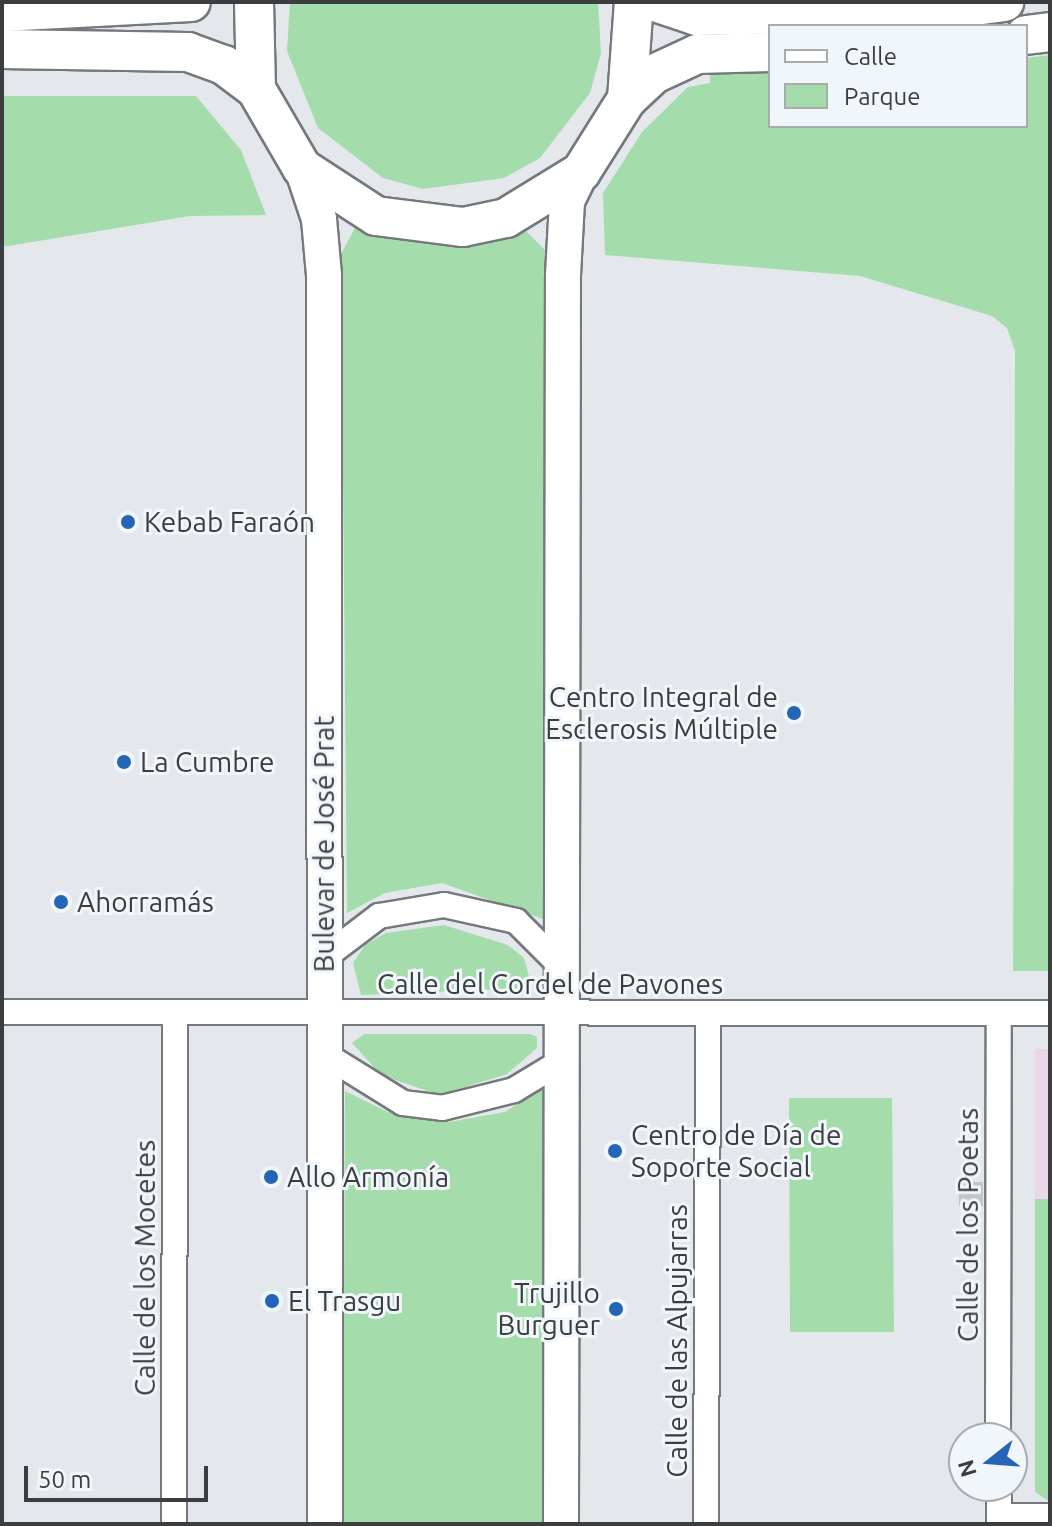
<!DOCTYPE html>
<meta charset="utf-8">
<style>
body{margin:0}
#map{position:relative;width:1052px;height:1526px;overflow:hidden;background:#e4e8ed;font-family:Ubuntu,sans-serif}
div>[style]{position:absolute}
.education>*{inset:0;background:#ead7e7}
.green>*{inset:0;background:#a4dcab}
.street-tunnel>*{height:24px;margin-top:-12px;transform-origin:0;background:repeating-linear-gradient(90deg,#c2c6ca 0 24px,transparent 0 36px)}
.roads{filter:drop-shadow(2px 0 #75797d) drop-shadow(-2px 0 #75797d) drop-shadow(0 2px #75797d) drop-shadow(0 -2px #75797d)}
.street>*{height:24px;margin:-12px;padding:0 12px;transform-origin:12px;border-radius:12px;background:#fff}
.secondary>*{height:34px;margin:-17px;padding:0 17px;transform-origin:17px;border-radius:17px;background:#fff}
.primary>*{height:38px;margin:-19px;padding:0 19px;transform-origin:19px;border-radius:19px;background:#fff}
.dots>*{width:22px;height:22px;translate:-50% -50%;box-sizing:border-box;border:4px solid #f1f6fa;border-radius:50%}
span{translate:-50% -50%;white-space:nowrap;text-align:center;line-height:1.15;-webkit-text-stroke:6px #f1f6fa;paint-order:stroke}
.poi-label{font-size:28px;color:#3b3d3f}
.left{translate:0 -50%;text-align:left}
.right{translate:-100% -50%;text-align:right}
.street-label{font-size:28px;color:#3b3d3f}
.frame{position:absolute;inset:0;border:4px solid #3b3d3f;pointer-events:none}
.legend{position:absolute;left:768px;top:24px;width:260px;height:104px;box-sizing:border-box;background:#f1f6fa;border:2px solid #a8acaf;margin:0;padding:10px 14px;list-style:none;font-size:24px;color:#3b3d3f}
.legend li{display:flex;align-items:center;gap:16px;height:40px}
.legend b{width:40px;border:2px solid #a8acaf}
.north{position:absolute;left:948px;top:1422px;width:80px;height:80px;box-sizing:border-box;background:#f1f6fa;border:2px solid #a8acaf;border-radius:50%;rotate:253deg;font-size:22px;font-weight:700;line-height:32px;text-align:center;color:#3b3d3f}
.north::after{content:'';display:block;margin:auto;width:28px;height:36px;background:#2465b6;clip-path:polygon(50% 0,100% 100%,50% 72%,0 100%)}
.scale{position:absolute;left:24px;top:1466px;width:184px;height:36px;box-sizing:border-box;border:4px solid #3b3d3f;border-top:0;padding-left:10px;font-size:24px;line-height:28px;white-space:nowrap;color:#3b3d3f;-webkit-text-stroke:6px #f1f6fa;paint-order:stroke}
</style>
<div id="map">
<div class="education">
<i style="clip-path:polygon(1035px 1049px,1050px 1049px,1050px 1199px,1035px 1199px)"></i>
</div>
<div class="green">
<i style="clip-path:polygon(290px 2px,598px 2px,601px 53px,590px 93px,540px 158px,504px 178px,423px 189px,383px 178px,318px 128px,287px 51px)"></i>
<i style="clip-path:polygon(1050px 55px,1050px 971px,1013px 971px,1015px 351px,1007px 328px,992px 316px,860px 276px,605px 255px,603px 193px,642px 132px,688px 87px,710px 83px,710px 71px,770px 70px,770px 126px,1026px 126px,1026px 58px)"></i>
<i style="clip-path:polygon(2px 96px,196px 96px,241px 150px,266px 215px,190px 216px,2px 247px)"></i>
<i style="clip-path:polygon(355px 228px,523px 228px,546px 251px,549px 921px,442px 883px,385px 893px,347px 913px,341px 254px)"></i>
<i style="clip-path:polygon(444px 925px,508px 945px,524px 958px,532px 988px,361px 995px,353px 963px,365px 945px,386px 933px)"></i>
<i style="clip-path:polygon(364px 1034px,530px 1034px,537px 1037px,537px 1048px,507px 1074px,439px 1095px,381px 1075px,352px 1043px)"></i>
<i style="clip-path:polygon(550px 1082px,547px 1524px,343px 1524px,345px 1091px,388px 1112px,449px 1122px,505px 1112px)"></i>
<i style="clip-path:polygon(789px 1098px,892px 1098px,894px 1332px,790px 1332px)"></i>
<i style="clip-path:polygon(1035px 1199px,1050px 1199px,1050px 1502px,1035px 1492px)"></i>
</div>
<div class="street-tunnel">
<i style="left:959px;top:1194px;width:26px"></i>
</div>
<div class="roads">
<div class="street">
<i style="left:325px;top:957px;width:68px;rotate:-37.2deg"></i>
<i style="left:379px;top:916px;width:66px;rotate:-9.6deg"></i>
<i style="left:444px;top:905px;width:74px;rotate:12.5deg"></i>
<i style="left:516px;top:921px;width:64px;rotate:45deg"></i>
<i style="left:2px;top:1012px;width:1048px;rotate:0.05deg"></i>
<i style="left:324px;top:1054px;width:93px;rotate:31.8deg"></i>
<i style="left:403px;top:1103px;width:39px;rotate:7deg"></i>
<i style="left:442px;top:1108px;width:74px;rotate:-14deg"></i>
<i style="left:514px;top:1090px;width:56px;rotate:-31.1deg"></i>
<i style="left:998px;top:1438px;width:425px;rotate:-89.9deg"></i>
<i style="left:999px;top:1486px;width:38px;rotate:90deg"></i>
<i style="left:999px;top:1516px;width:51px"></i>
<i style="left:174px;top:1524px;width:512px;rotate:-89.89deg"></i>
<i style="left:706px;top:1524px;width:509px;rotate:-89.77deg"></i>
</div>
<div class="secondary">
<i style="left:302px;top:168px;width:54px;rotate:71.6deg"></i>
<i style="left:319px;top:219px;width:56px;rotate:84.9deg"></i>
<i style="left:324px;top:275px;width:1249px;rotate:89.95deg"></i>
<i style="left:561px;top:1524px;width:1249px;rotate:-89.91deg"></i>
<i style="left:563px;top:275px;width:74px;rotate:-86.9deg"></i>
<i style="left:567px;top:201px;width:32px;rotate:-64deg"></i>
</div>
<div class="primary">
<i style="left:254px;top:2px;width:87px;rotate:88.7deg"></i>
<i style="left:256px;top:89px;width:91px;rotate:59.8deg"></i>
<i style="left:302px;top:168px;width:88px;rotate:33deg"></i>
<i style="left:376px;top:216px;width:88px;rotate:7.2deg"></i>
<i style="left:463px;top:227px;width:44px;rotate:-11.8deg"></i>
<i style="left:506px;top:218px;width:88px;rotate:-31.5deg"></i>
<i style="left:581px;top:172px;width:86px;rotate:-57.8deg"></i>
<i style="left:627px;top:99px;width:97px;rotate:-85.9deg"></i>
<i style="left:655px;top:2px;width:44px;rotate:18.4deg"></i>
<i style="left:697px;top:16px;width:241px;rotate:-1.2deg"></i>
<i style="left:938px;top:11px;width:67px;rotate:-7.8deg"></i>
<i style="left:2px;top:12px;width:189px;rotate:-3deg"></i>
<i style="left:1026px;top:35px;width:24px;rotate:-7deg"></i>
<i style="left:2px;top:49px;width:186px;rotate:0.9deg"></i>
<i style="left:188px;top:52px;width:38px;rotate:20deg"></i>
<i style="left:224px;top:65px;width:40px;rotate:37deg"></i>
<i style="left:627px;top:99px;width:37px;rotate:-43deg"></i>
<i style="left:654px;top:74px;width:47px;rotate:-24.9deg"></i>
<i style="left:697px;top:54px;width:73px;rotate:-1.6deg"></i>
</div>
</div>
<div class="dots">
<i style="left:128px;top:522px;background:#2465b6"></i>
<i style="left:794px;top:713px;background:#2465b6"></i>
<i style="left:124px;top:762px;background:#2465b6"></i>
<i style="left:61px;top:902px;background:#2465b6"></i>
<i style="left:615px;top:1151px;background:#2465b6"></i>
<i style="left:271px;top:1177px;background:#2465b6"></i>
<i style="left:272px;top:1301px;background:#2465b6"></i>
<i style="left:616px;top:1309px;background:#2465b6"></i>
</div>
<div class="poi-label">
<span class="left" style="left:144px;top:522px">Kebab Faraón</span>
<span class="right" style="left:778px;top:713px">Centro Integral de<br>Esclerosis Múltiple</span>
<span class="left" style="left:140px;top:762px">La Cumbre</span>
<span class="left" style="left:77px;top:902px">Ahorramás</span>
<span class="left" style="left:631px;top:1151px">Centro de Día de<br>Soporte Social</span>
<span class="left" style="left:287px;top:1177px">Allo Armonía</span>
<span class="right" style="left:600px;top:1309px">Trujillo<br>Burguer</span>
<span class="left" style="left:288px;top:1301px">El Trasgu</span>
</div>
<div class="street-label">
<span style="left:324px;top:844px;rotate:-90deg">Bulevar de José Prat</span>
<span style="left:550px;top:984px">Calle del Cordel de Pavones</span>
<span style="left:968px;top:1225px;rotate:-90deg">Calle de los Poetas</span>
<span style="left:145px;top:1268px;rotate:-90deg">Calle de los Mocetes</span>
<span style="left:677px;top:1341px;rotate:-90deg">Calle de las Alpujarras</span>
</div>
<div class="frame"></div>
<ul class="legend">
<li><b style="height:10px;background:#fff"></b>Calle</li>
<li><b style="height:22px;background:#a4dcab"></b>Parque</li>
</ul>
<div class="north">N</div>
<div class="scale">50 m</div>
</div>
